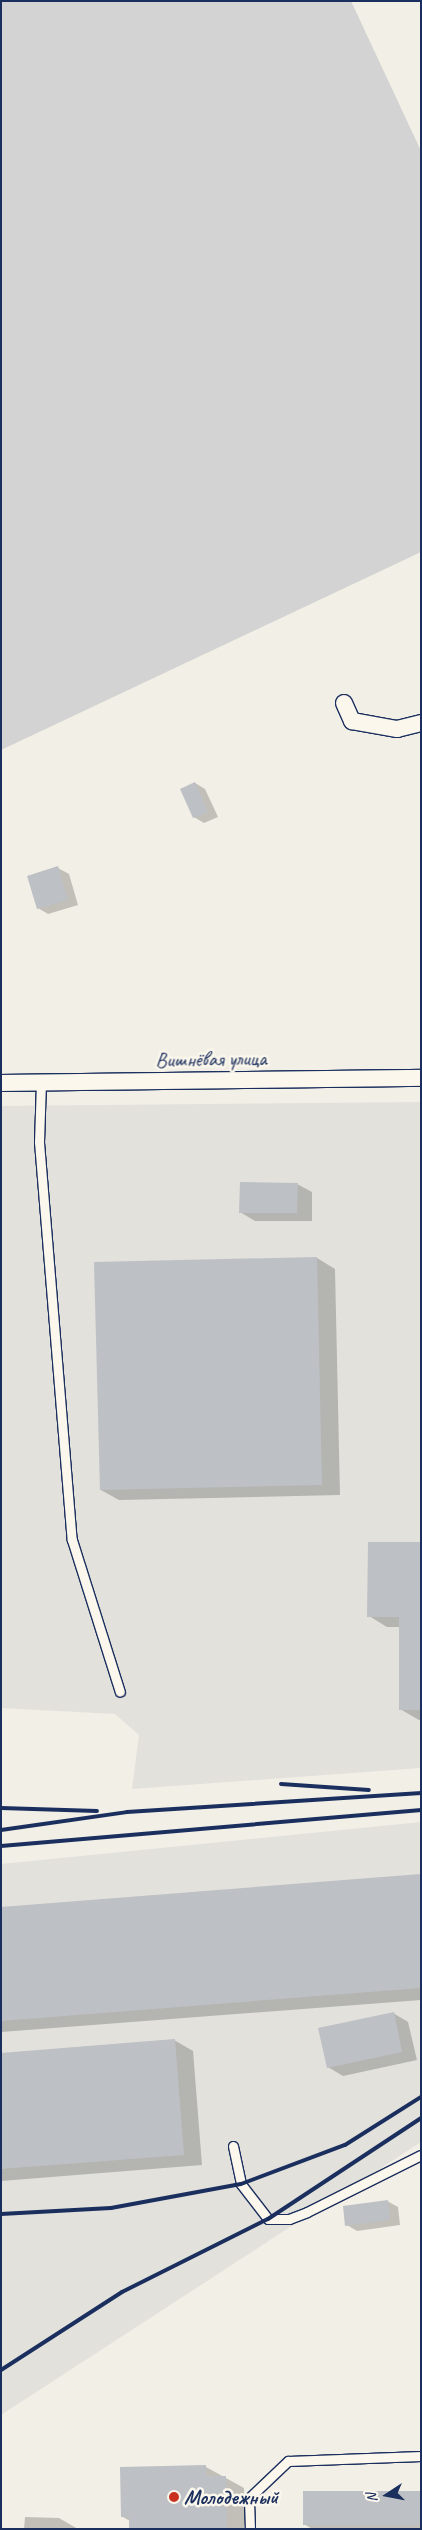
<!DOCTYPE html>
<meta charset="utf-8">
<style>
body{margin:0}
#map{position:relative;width:422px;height:2530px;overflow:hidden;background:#f2efe6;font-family:Caveat,sans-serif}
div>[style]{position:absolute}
.built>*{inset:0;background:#e2e1dc}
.green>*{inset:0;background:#d2d3d2}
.shadow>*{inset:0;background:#0003}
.building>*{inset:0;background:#bdc0c4}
.roads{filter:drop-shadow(1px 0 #1b2f5e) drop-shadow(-1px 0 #1b2f5e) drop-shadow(0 1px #1b2f5e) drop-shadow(0 -1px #1b2f5e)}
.service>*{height:9px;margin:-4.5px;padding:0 4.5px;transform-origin:4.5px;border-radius:4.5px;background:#fbf7ec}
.minor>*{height:16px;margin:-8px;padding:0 8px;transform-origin:8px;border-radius:8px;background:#fbf7ec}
.rail>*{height:4px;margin:-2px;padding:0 2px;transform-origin:2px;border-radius:2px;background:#1b2f5e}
.dots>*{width:14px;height:14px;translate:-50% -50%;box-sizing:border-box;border:2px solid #fbf7ec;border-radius:50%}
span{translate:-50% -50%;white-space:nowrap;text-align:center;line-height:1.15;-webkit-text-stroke:5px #fbf7ec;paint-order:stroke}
.street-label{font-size:21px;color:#1b2f5e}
.poi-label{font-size:21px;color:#1b2f5e;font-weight:700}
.left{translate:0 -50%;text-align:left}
.frame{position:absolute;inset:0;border:2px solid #1b2f5e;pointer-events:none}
.north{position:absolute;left:362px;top:2470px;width:50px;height:50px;-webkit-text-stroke:4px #fbf7ec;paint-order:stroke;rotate:259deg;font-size:14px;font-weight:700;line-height:20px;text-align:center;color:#1b2f5e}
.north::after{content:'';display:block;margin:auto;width:18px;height:22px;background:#1b2f5e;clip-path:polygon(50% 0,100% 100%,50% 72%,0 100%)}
</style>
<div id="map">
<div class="built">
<i style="clip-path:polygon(421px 1102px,421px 1768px,132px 1789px,139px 1735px,115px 1714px,1px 1708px,1px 1106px)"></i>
<i style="clip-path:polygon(421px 1822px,421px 2142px,1px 2415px,1px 1864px)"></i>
</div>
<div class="green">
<i style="clip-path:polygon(1px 1px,351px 1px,421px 151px,421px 552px,1px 750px)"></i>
</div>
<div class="shadow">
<i style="clip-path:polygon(195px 783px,205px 789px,218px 817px,204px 823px,194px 817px)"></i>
<i style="clip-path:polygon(58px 868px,69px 874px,78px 905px,48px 914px,38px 908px)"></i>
<i style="clip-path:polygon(297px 1184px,312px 1192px,312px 1221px,255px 1221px,240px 1212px)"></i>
<i style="clip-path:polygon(317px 1258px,335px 1269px,340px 1495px,119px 1500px,101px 1490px)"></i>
<i style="clip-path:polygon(421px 1543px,421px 1720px,419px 1720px,400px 1709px,400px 1627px,387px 1627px,369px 1616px)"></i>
<i style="clip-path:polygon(421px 1876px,421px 2000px,1px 2032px,1px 1908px)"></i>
<i style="clip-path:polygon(393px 2013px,408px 2022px,417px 2060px,343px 2076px,328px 2067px)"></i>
<i style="clip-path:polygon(174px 2040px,193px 2051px,202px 2165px,1px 2181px,1px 2054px)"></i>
<i style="clip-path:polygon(387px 2201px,398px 2207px,400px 2225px,357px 2231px,347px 2225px)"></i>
<i style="clip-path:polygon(206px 2467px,244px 2488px,245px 2529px,131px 2529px,130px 2521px,123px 2517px)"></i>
<i style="clip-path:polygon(421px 2492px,421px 2529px,312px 2529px,304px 2524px)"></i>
<i style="clip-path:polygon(25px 2517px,59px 2518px,78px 2529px,24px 2529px)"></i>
</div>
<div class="building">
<i style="clip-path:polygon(195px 782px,208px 812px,193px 818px,180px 789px)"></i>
<i style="clip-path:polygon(58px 866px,68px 900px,37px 909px,27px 876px)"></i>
<i style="clip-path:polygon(240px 1182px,298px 1183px,297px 1213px,239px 1213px)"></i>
<i style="clip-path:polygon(317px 1257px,322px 1485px,100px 1490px,94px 1262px)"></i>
<i style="clip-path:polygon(368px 1542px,421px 1542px,421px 1710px,399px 1710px,399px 1617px,367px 1617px)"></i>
<i style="clip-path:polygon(421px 1874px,421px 1988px,1px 2021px,1px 1907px)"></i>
<i style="clip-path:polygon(394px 2012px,402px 2052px,327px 2068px,318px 2028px)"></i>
<i style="clip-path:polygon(175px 2039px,184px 2155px,1px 2169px,1px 2053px)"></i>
<i style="clip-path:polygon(388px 2200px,390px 2220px,345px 2226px,343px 2206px)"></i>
<i style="clip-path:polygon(206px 2465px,206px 2476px,226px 2476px,227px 2529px,129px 2529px,129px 2517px,121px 2517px,120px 2467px)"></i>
<i style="clip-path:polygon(303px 2491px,421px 2491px,421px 2525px,303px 2525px)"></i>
</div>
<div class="roads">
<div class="service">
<i style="left:41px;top:1082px;width:60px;rotate:91.9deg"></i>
<i style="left:39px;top:1142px;width:399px;rotate:85.3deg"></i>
<i style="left:72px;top:1540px;width:159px;rotate:72.5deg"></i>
<i style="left:233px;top:2146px;width:39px;rotate:78deg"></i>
<i style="left:241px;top:2184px;width:44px;rotate:52.4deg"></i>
<i style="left:268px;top:2219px;width:21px"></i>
<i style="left:289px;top:2219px;width:19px;rotate:-21deg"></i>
<i style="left:307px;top:2212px;width:127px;rotate:-26.6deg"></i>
<i style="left:250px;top:2529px;width:31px;rotate:-92deg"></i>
<i style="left:249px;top:2498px;width:54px;rotate:-43.5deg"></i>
<i style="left:288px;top:2461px;width:133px;rotate:-2.2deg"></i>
</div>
<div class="minor">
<i style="left:344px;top:703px;width:20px;rotate:66deg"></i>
<i style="left:352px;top:721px;width:46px;rotate:10.1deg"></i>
<i style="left:397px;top:729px;width:25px;rotate:-14deg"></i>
<i style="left:1px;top:1083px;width:420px;rotate:-0.7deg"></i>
</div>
</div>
<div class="rail">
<i style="left:281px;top:1784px;width:88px;rotate:3.9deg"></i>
<i style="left:1px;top:1808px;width:96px;rotate:1.8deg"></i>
<i style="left:1px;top:1830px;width:127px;rotate:-8.1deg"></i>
<i style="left:127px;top:1812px;width:295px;rotate:-3.7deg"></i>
<i style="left:1px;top:1846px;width:422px;rotate:-4.9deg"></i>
<i style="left:1px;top:2214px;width:110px;rotate:-3.1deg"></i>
<i style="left:111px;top:2208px;width:132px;rotate:-10.5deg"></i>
<i style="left:241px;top:2184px;width:111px;rotate:-20.6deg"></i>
<i style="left:345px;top:2145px;width:90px;rotate:-32.3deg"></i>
<i style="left:1px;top:2370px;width:144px;rotate:-32.8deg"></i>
<i style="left:122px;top:2292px;width:163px;rotate:-26.6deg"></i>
<i style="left:268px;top:2219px;width:183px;rotate:-33.4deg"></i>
</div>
<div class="dots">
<i style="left:174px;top:2497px;background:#c8321e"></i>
</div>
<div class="street-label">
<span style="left:211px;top:1059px;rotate:-1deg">Вишнёвая улица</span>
</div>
<div class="poi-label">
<span class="left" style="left:184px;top:2497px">Молодежный</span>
</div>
<div class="frame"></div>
<div class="north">N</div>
</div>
